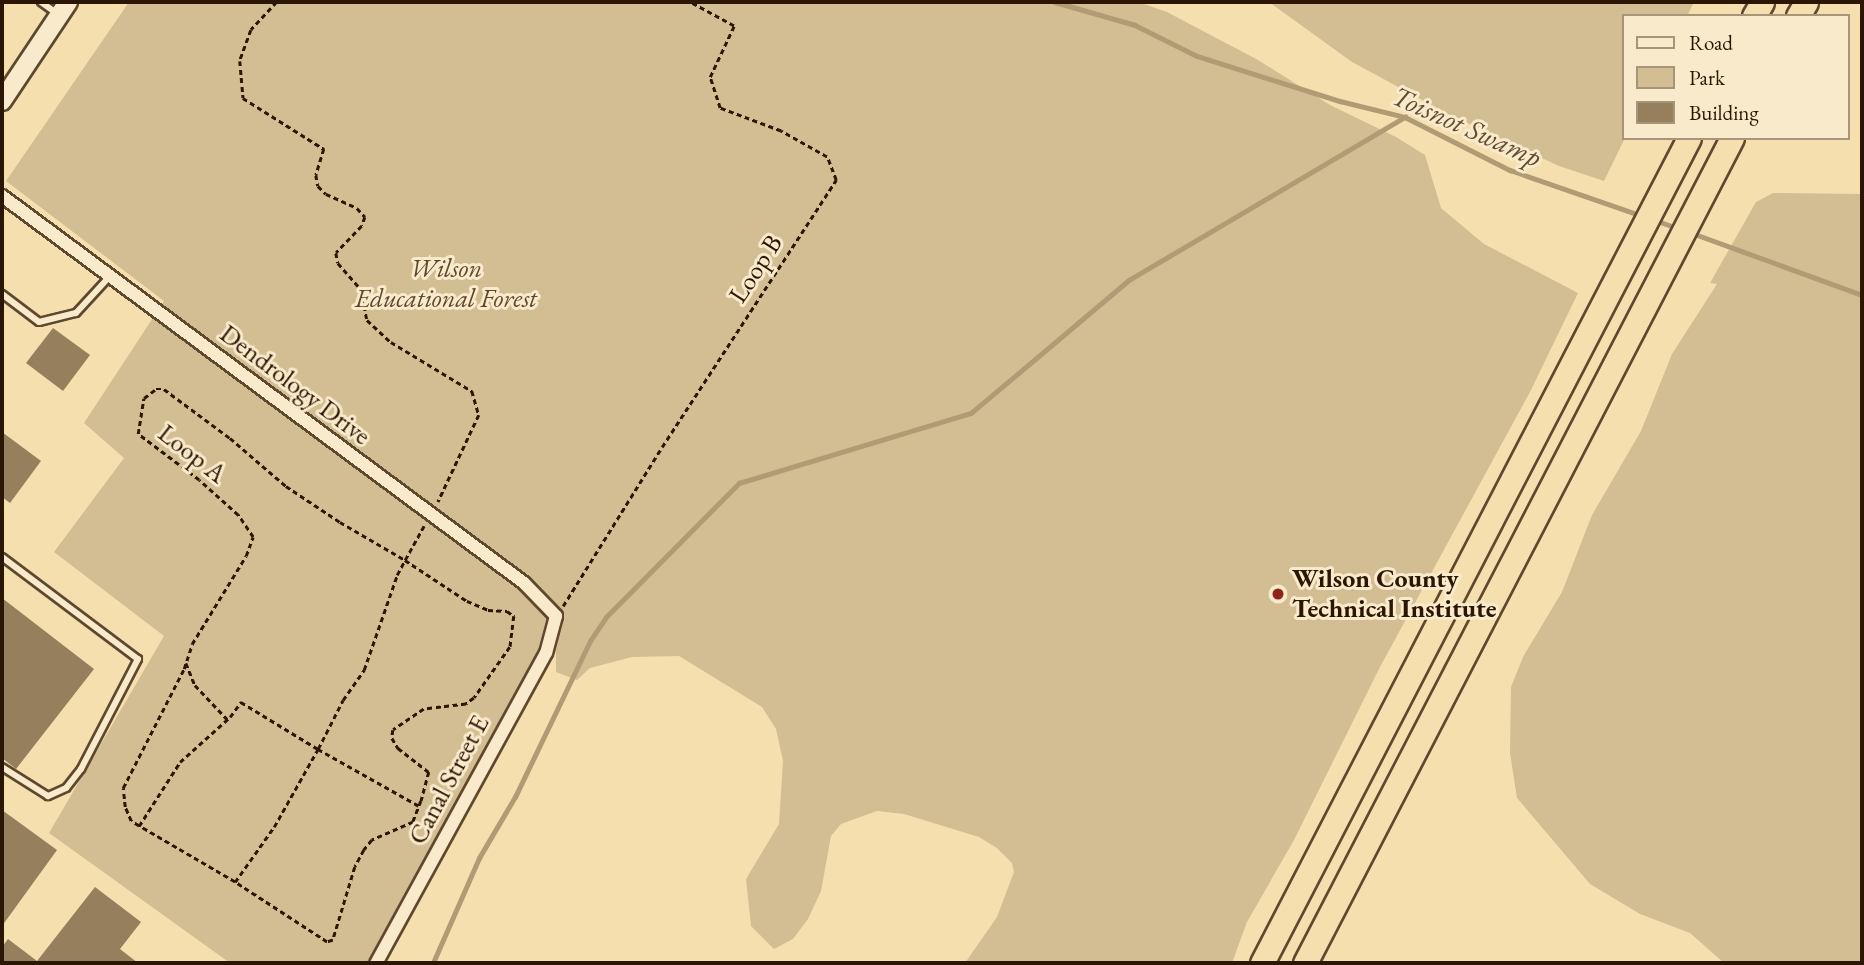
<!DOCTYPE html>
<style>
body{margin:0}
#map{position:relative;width:1864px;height:965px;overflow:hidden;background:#f6dfaf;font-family:"EB Garamond",serif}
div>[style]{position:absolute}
.green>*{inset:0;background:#d3bd92}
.stream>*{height:4.5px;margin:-2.25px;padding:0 2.25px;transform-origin:2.25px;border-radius:2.25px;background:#b19b75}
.building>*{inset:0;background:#957f5c}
.path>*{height:2.5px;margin-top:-1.25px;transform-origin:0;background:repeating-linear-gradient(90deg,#2b1603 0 5px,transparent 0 8.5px)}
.roads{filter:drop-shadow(2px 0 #5e482e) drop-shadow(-2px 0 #5e482e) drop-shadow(0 2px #5e482e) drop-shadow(0 -2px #5e482e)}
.lane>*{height:6px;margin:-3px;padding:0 3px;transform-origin:3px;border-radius:3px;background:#f9eacb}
.street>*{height:12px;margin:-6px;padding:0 6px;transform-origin:6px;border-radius:6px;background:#f9eacb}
.secondary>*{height:18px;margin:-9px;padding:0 9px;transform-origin:9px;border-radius:9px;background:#f9eacb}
.highway>*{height:23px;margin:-11.5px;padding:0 11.5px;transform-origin:11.5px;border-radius:11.5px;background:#f6dfaf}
.dots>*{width:19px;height:19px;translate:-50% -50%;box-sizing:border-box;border:4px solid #f9eacb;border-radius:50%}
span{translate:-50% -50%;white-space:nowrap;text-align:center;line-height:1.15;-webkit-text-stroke:6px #f9eacb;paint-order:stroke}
.park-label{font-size:26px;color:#5d482e;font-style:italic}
.street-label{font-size:26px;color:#2b1603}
.poi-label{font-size:26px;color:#2b1603;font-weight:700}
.left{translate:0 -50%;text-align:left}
.water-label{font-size:28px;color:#614b31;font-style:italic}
.frame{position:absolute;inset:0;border:4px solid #2b1603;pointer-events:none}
.legend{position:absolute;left:1622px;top:14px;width:228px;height:126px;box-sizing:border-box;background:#f9eacb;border:2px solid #a7957b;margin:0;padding:9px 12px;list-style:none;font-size:21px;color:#2b1603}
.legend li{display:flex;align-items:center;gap:14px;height:35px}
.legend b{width:35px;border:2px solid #a7957b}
</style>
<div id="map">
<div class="green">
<i style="clip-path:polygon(129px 2px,1138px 2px,1167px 12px,1258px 60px,1330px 105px,1396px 137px,1425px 155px,1441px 208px,1484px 244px,1578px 293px,1530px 392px,1380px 667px,1294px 840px,1247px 922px,1232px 963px,965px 963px,997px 917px,1014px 872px,1012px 863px,997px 848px,979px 837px,904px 814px,877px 811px,841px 824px,831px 836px,821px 891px,808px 919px,793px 939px,774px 949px,751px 926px,746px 879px,779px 824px,783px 761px,776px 729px,762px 707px,679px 656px,632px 657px,590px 668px,577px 680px,556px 672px,556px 652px,377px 963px,230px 963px,49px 833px,164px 636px,54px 552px,124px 458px,84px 423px,164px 301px,6px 181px)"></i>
<i style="clip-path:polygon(1269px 2px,1694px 2px,1687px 16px,1624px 16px,1625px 138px,1604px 181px,1559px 166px,1452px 116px,1352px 62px)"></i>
<i style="clip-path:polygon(1773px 193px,1862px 194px,1862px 963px,1724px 963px,1690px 933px,1640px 914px,1590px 884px,1517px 798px,1510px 753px,1511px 687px,1523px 657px,1562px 592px,1592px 515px,1641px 431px,1672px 354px,1717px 284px,1710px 283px,1756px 202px)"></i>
</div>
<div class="stream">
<i style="left:1055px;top:2px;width:83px;rotate:16deg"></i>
<i style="left:1135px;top:25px;width:69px;rotate:26.6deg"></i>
<i style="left:1197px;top:56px;width:150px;rotate:17.5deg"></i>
<i style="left:1340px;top:101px;width:67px;rotate:13.8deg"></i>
<i style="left:1405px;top:117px;width:118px;rotate:26.8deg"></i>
<i style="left:1510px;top:170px;width:138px;rotate:19.1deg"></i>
<i style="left:1655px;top:220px;width:23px;rotate:20deg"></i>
<i style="left:1692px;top:233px;width:181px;rotate:20deg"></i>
<i style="left:433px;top:963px;width:115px;rotate:-66.3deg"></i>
<i style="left:479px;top:858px;width:71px;rotate:-59.5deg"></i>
<i style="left:515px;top:797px;width:173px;rotate:-64.3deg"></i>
<i style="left:590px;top:641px;width:29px;rotate:-56deg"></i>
<i style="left:606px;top:617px;width:189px;rotate:-45.2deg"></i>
<i style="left:739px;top:483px;width:242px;rotate:-16.8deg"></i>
<i style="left:971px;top:413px;width:207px;rotate:-40.1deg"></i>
<i style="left:1129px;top:280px;width:321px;rotate:-30.6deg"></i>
</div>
<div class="building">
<i style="clip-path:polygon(53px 328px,90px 355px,63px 391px,26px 363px)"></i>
<i style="clip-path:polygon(2px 432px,41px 461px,10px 503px,2px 497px)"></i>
<i style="clip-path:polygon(2px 598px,94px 669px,16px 769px,2px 758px)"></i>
<i style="clip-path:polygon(2px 810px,57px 850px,2px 926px)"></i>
<i style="clip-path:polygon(95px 887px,141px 922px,120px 949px,138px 963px,2px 963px,2px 947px,8px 939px,37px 961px)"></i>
</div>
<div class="path">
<i style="left:277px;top:2px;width:38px;rotate:133deg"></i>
<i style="left:251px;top:30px;width:33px;rotate:110deg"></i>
<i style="left:240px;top:61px;width:37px;rotate:85deg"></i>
<i style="left:243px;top:98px;width:96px;rotate:32.2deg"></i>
<i style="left:324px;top:149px;width:27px;rotate:107deg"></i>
<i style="left:316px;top:175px;width:11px;rotate:80deg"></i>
<i style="left:318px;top:186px;width:11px;rotate:45deg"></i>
<i style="left:326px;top:194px;width:34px;rotate:24deg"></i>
<i style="left:357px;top:208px;width:12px;rotate:48deg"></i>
<i style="left:365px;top:217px;width:9px;rotate:108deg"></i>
<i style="left:362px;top:226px;width:37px;rotate:134deg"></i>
<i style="left:336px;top:253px;width:10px;rotate:79deg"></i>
<i style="left:338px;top:263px;width:35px;rotate:49deg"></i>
<i style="left:361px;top:289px;width:32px;rotate:79deg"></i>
<i style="left:367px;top:320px;width:33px;rotate:43deg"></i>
<i style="left:391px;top:342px;width:95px;rotate:31.2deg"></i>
<i style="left:472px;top:391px;width:25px;rotate:74deg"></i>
<i style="left:479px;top:415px;width:96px;rotate:115.2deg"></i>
<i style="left:563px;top:606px;width:187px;rotate:-58.1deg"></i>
<i style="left:662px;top:447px;width:319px;rotate:-56.9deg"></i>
<i style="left:836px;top:180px;width:25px;rotate:-111deg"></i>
<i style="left:827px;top:157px;width:53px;rotate:-150.5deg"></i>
<i style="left:781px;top:131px;width:65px;rotate:-159.3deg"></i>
<i style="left:720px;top:108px;width:33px;rotate:-108deg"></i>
<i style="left:710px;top:77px;width:56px;rotate:-64.8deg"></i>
<i style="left:734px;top:26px;width:50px;rotate:-151.4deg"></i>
<i style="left:186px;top:663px;width:24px;rotate:68deg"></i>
<i style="left:195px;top:685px;width:47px;rotate:46.7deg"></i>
<i style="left:139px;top:826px;width:9px;rotate:-148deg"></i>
<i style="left:131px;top:821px;width:15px;rotate:-113deg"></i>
<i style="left:125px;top:807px;width:19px;rotate:-96deg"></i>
<i style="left:123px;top:788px;width:134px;rotate:-62.9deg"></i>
<i style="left:184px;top:669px;width:26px;rotate:-72deg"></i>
<i style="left:192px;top:644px;width:103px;rotate:-58.5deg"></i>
<i style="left:246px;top:556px;width:20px;rotate:-70deg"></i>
<i style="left:253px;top:537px;width:27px;rotate:-124deg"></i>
<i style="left:238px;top:515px;width:52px;rotate:-138.1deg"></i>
<i style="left:199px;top:480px;width:76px;rotate:-143deg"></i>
<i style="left:138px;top:434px;width:36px;rotate:-81deg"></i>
<i style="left:144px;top:398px;width:15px;rotate:-37deg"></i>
<i style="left:156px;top:389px;width:8px"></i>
<i style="left:164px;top:389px;width:82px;rotate:36.6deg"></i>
<i style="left:230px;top:438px;width:74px;rotate:40.6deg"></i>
<i style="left:286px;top:486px;width:65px;rotate:33.7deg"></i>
<i style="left:340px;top:522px;width:75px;rotate:30.3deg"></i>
<i style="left:405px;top:560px;width:74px;rotate:33.5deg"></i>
<i style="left:467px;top:601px;width:23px;rotate:23deg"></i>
<i style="left:488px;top:610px;width:19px;rotate:3deg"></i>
<i style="left:507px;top:611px;width:9px;rotate:36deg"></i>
<i style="left:514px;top:616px;width:31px;rotate:97deg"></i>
<i style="left:510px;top:647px;width:62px;rotate:125.2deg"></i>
<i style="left:474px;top:698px;width:10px;rotate:143deg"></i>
<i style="left:466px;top:704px;width:42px;rotate:173.2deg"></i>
<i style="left:424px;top:709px;width:37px;rotate:146deg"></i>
<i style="left:393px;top:730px;width:8px;rotate:97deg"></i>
<i style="left:392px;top:738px;width:12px;rotate:59deg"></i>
<i style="left:398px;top:748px;width:39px;rotate:38deg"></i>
<i style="left:429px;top:772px;width:30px;rotate:105deg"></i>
<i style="left:421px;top:801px;width:22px;rotate:111deg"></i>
<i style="left:413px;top:822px;width:45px;rotate:156.3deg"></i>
<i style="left:372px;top:840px;width:13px;rotate:129deg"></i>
<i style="left:364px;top:850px;width:19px;rotate:118deg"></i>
<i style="left:355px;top:867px;width:76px;rotate:106.8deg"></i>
<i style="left:333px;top:940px;width:6px;rotate:162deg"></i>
<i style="left:327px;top:942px;width:110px;rotate:-146.9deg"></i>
<i style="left:235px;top:882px;width:111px;rotate:-149.7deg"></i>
<i style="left:139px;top:826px;width:76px;rotate:-57.4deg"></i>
<i style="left:180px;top:762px;width:67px;rotate:-42deg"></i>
<i style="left:230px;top:717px;width:19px;rotate:-54deg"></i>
<i style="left:241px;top:702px;width:90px;rotate:31.4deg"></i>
<i style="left:318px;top:749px;width:55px;rotate:-63deg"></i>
<i style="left:343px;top:700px;width:37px;rotate:-55deg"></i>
<i style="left:364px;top:670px;width:101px;rotate:-70.8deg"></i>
<i style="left:397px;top:575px;width:17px;rotate:-62deg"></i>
<i style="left:405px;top:560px;width:39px;rotate:-61deg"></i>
<i style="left:235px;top:882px;width:67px;rotate:-54.7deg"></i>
<i style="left:274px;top:827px;width:90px;rotate:-60.6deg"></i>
<i style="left:318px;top:749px;width:116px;rotate:29.4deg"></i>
</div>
<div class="roads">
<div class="lane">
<i style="left:41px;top:2px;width:22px;rotate:36deg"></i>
<i style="left:2px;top:294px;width:46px;rotate:37.1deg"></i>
<i style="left:39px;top:322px;width:38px;rotate:-14deg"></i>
<i style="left:76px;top:313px;width:50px;rotate:-47.4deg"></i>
<i style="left:2px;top:557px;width:170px;rotate:36.9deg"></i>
<i style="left:138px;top:659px;width:124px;rotate:117.4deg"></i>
<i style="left:81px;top:769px;width:24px;rotate:128deg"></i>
<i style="left:66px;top:788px;width:20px;rotate:156deg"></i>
<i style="left:48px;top:796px;width:54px;rotate:-147.8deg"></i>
</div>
<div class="street">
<i style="left:2px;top:196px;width:650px;rotate:36.55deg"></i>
<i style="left:524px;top:583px;width:46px;rotate:45.9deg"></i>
<i style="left:556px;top:616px;width:38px;rotate:105deg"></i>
<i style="left:546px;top:653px;width:354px;rotate:118.7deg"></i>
</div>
<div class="secondary">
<i style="left:2px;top:101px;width:119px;rotate:-56.3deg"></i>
</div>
<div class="highway">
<i style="left:1754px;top:16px;width:16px;rotate:-60deg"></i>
<i style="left:1798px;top:16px;width:16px;rotate:-60deg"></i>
<i style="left:1262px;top:963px;width:929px;rotate:-62.64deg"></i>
<i style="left:1305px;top:963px;width:929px;rotate:-62.64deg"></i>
</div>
</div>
<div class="dots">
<i style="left:1278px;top:594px;background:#8f2418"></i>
</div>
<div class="park-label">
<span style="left:446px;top:284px">Wilson<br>Educational Forest</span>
</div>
<div class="street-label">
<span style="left:756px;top:269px;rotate:-57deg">Loop B</span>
<span style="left:295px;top:385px;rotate:37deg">Dendrology Drive</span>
<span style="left:192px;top:454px;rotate:38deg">Loop A</span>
<span style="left:449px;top:780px;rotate:-62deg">Canal Street E</span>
</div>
<div class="poi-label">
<span class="left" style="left:1292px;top:594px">Wilson County<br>Technical Institute</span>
</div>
<div class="water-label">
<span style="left:1467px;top:126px;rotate:24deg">Toisnot Swamp</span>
</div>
<div class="frame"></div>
<ul class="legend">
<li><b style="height:9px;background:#f9eacb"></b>Road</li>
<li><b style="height:19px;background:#d3bd92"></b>Park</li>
<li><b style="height:19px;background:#957f5c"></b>Building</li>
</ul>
</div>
